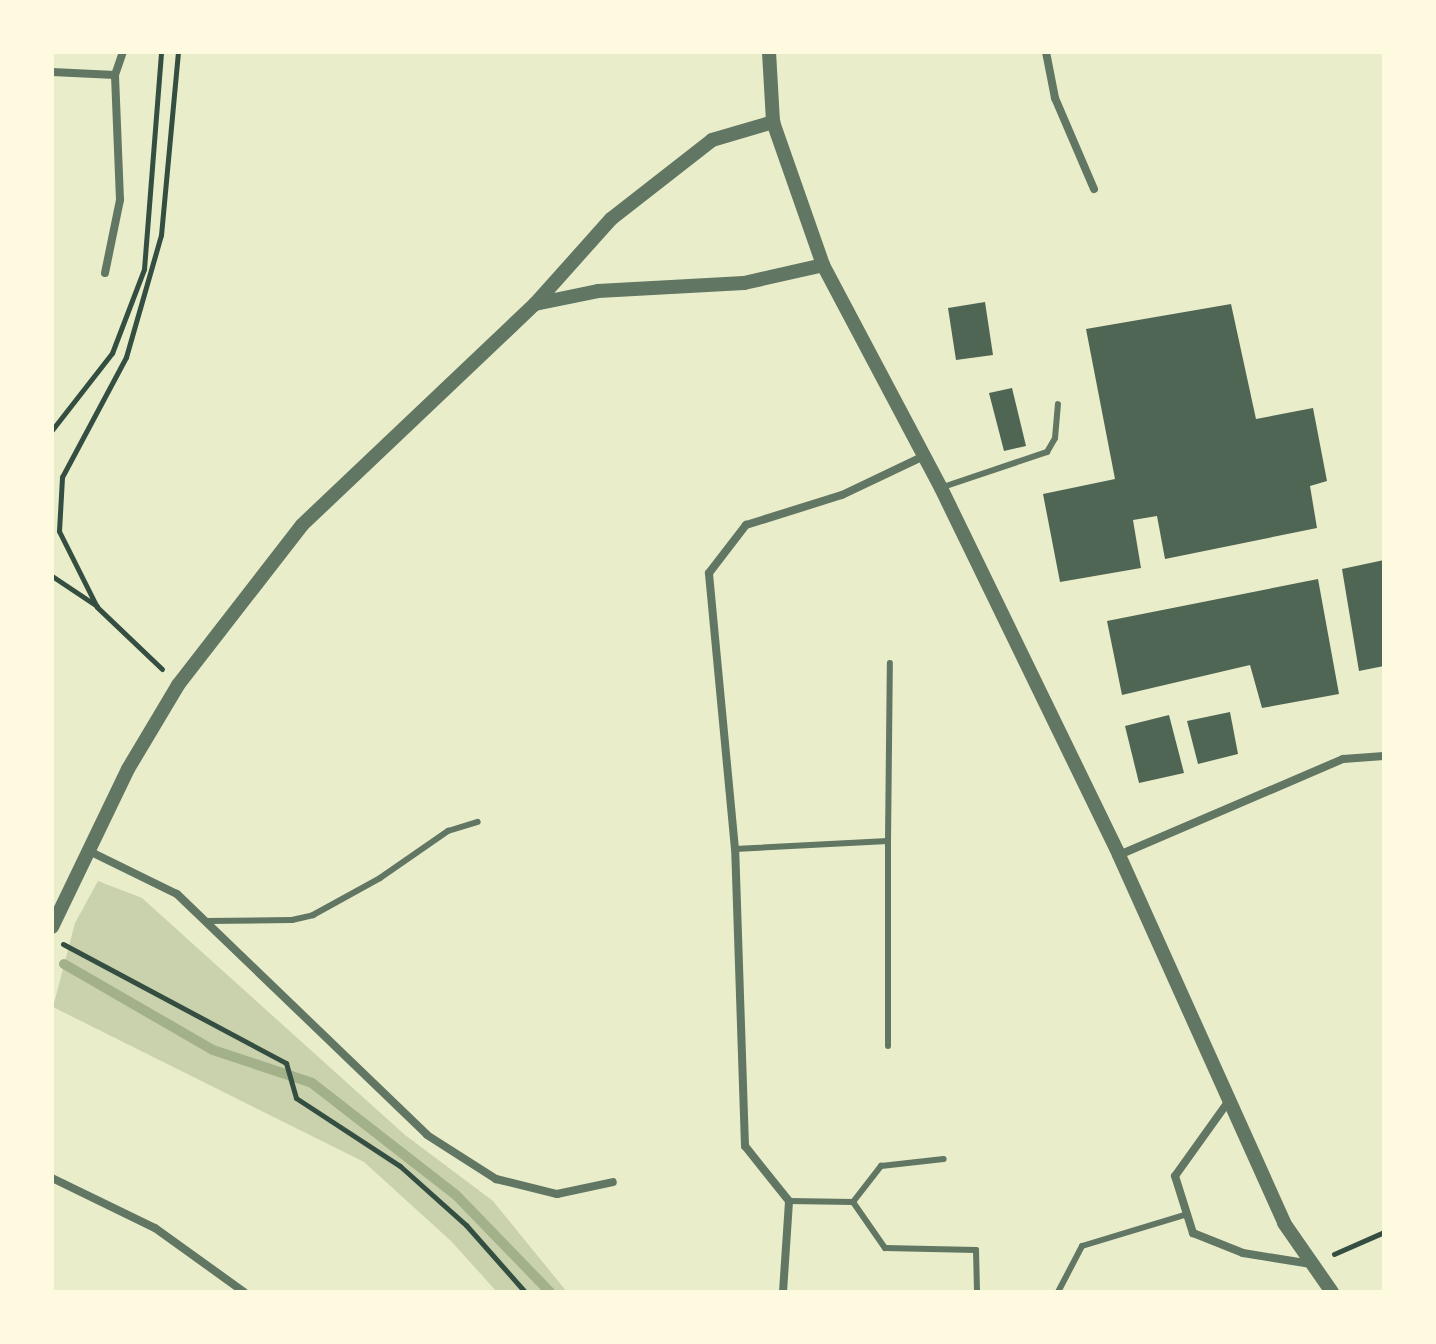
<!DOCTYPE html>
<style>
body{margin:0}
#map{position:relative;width:1436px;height:1344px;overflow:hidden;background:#e9edc9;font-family:Inter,sans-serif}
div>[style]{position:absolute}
.green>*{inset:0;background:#cad2ad}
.stream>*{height:10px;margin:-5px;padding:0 5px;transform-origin:5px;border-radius:5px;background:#a3b18a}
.building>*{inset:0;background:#4f6655}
.path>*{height:5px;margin:-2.5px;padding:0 2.5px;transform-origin:2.5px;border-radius:2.5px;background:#344e41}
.service>*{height:6px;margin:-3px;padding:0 3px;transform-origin:3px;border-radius:3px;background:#617663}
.minor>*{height:8px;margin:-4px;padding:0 4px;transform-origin:4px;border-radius:4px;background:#617663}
.tertiary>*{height:14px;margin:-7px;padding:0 7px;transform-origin:7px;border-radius:7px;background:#617663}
span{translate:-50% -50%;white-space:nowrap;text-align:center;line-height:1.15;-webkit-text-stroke:8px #fefae0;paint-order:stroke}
.frame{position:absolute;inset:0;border:54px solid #fefae0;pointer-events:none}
</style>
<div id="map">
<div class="green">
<i style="clip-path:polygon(98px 881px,142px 898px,405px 1135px,493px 1201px,567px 1292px,497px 1292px,451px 1241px,364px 1162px,53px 1007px,75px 923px)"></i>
</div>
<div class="stream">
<i style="left:64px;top:964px;width:172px;rotate:30deg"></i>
<i style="left:213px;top:1050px;width:104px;rotate:18.4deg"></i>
<i style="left:312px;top:1083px;width:182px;rotate:37.9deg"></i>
<i style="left:456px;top:1195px;width:135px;rotate:45.9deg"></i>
</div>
<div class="building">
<i style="clip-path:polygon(985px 302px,993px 355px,956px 360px,948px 308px)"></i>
<i style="clip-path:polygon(1231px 304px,1256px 419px,1313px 408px,1327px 481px,1310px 486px,1317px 528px,1165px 559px,1157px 516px,1133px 520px,1141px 568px,1060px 582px,1043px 494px,1115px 479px,1086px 329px)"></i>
<i style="clip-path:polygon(1012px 388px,1026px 446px,1004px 451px,989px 393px)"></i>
<i style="clip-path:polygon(1384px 560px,1384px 666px,1359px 671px,1342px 569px)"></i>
<i style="clip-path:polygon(1318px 579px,1339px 694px,1262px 708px,1250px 665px,1122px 695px,1107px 621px)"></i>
<i style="clip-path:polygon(1230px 712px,1238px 754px,1198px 764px,1187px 721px)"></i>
<i style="clip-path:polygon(1169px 715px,1184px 773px,1139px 783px,1125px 726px)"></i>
</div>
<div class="path">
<i style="left:52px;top:430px;width:98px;rotate:-52.1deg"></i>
<i style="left:112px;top:353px;width:90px;rotate:-69.1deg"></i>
<i style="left:144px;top:269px;width:218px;rotate:-85.5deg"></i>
<i style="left:52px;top:576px;width:54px;rotate:33.7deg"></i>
<i style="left:162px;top:669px;width:90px;rotate:-136.4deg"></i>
<i style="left:97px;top:607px;width:85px;rotate:-116.6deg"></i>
<i style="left:59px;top:531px;width:54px;rotate:-86.8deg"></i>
<i style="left:62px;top:477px;width:136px;rotate:-61.9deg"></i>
<i style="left:126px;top:357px;width:127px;rotate:-74deg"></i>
<i style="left:161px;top:235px;width:184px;rotate:-84.7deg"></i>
<i style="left:63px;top:944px;width:253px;rotate:28.1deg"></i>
<i style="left:286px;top:1063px;width:36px;rotate:74deg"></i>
<i style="left:296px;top:1098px;width:124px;rotate:33.2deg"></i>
<i style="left:400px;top:1166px;width:89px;rotate:41.8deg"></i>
<i style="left:466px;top:1225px;width:89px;rotate:48.6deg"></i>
<i style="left:1334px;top:1254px;width:55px;rotate:-23.7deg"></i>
</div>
<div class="service">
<i style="left:943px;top:487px;width:110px;rotate:-18.6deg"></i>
<i style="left:1047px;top:452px;width:16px;rotate:-60deg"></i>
<i style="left:1055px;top:438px;width:34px;rotate:-85deg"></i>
<i style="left:888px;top:841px;width:178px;rotate:-89.4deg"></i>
<i style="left:735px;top:849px;width:153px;rotate:-3deg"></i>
<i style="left:888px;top:841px;width:205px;rotate:90deg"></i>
<i style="left:206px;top:921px;width:86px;rotate:-0.7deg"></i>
<i style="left:292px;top:920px;width:22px;rotate:-13deg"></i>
<i style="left:313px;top:915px;width:77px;rotate:-28.9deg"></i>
<i style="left:380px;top:878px;width:83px;rotate:-34.7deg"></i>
<i style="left:448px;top:831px;width:31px;rotate:-17deg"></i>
<i style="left:789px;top:1201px;width:64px;rotate:0.9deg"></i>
<i style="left:853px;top:1202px;width:46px;rotate:-52.1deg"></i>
<i style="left:881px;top:1166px;width:63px;rotate:-6.3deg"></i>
<i style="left:853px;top:1202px;width:56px;rotate:55.2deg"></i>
<i style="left:885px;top:1248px;width:91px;rotate:1.3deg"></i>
<i style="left:976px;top:1250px;width:42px;rotate:88.6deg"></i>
<i style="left:1058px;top:1292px;width:52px;rotate:-62.4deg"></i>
<i style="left:1082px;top:1246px;width:110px;rotate:-16.9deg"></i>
</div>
<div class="minor">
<i style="left:1046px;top:52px;width:47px;rotate:78.9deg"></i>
<i style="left:1055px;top:98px;width:99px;rotate:66.8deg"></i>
<i style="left:52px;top:72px;width:63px;rotate:2.7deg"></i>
<i style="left:115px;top:75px;width:24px;rotate:-71deg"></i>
<i style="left:105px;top:273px;width:75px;rotate:-78.4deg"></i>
<i style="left:120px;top:200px;width:125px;rotate:-92.3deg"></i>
<i style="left:87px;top:850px;width:100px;rotate:26.1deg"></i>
<i style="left:177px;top:894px;width:347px;rotate:43.9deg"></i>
<i style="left:427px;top:1135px;width:82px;rotate:32.5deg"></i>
<i style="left:496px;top:1179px;width:63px;rotate:13.8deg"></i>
<i style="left:557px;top:1194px;width:57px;rotate:-12.1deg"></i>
<i style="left:1119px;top:855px;width:244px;rotate:-23.2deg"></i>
<i style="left:1343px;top:759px;width:41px;rotate:-4.2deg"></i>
<i style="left:1228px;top:1102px;width:91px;rotate:125.6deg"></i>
<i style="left:1175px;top:1176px;width:60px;rotate:72.5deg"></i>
<i style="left:1193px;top:1233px;width:54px;rotate:21.8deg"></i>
<i style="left:1243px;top:1253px;width:69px;rotate:9.2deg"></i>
<i style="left:52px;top:1178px;width:114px;rotate:25.9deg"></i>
<i style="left:155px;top:1228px;width:110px;rotate:35.7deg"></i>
<i style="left:783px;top:1292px;width:91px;rotate:-86.2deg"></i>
<i style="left:789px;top:1201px;width:70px;rotate:-128.7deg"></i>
<i style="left:745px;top:1146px;width:297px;rotate:-91.9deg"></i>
<i style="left:735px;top:849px;width:277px;rotate:-95.4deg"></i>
<i style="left:709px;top:573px;width:61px;rotate:-52.4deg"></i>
<i style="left:746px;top:525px;width:101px;rotate:-17.4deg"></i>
<i style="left:842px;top:495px;width:91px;rotate:-25.4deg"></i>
</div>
<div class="tertiary">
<i style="left:769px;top:52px;width:70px;rotate:86.7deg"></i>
<i style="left:773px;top:122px;width:151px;rotate:70.7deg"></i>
<i style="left:823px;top:265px;width:252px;rotate:62.1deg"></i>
<i style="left:941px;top:488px;width:408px;rotate:64.1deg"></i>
<i style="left:1119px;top:855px;width:403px;rotate:65.8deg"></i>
<i style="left:1284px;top:1223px;width:84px;rotate:55.2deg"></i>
<i style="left:535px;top:304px;width:64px;rotate:-11.7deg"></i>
<i style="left:598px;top:291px;width:146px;rotate:-3.1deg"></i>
<i style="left:744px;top:283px;width:81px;rotate:-12.8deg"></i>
<i style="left:52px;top:927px;width:175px;rotate:-64.3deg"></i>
<i style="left:128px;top:769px;width:98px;rotate:-59.2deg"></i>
<i style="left:178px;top:685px;width:202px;rotate:-52.2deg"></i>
<i style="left:302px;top:525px;width:321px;rotate:-43.5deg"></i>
<i style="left:535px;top:304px;width:114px;rotate:-48.2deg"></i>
<i style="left:611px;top:219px;width:128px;rotate:-38deg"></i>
<i style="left:712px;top:140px;width:64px;rotate:-16.4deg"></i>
</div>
<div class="frame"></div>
</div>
